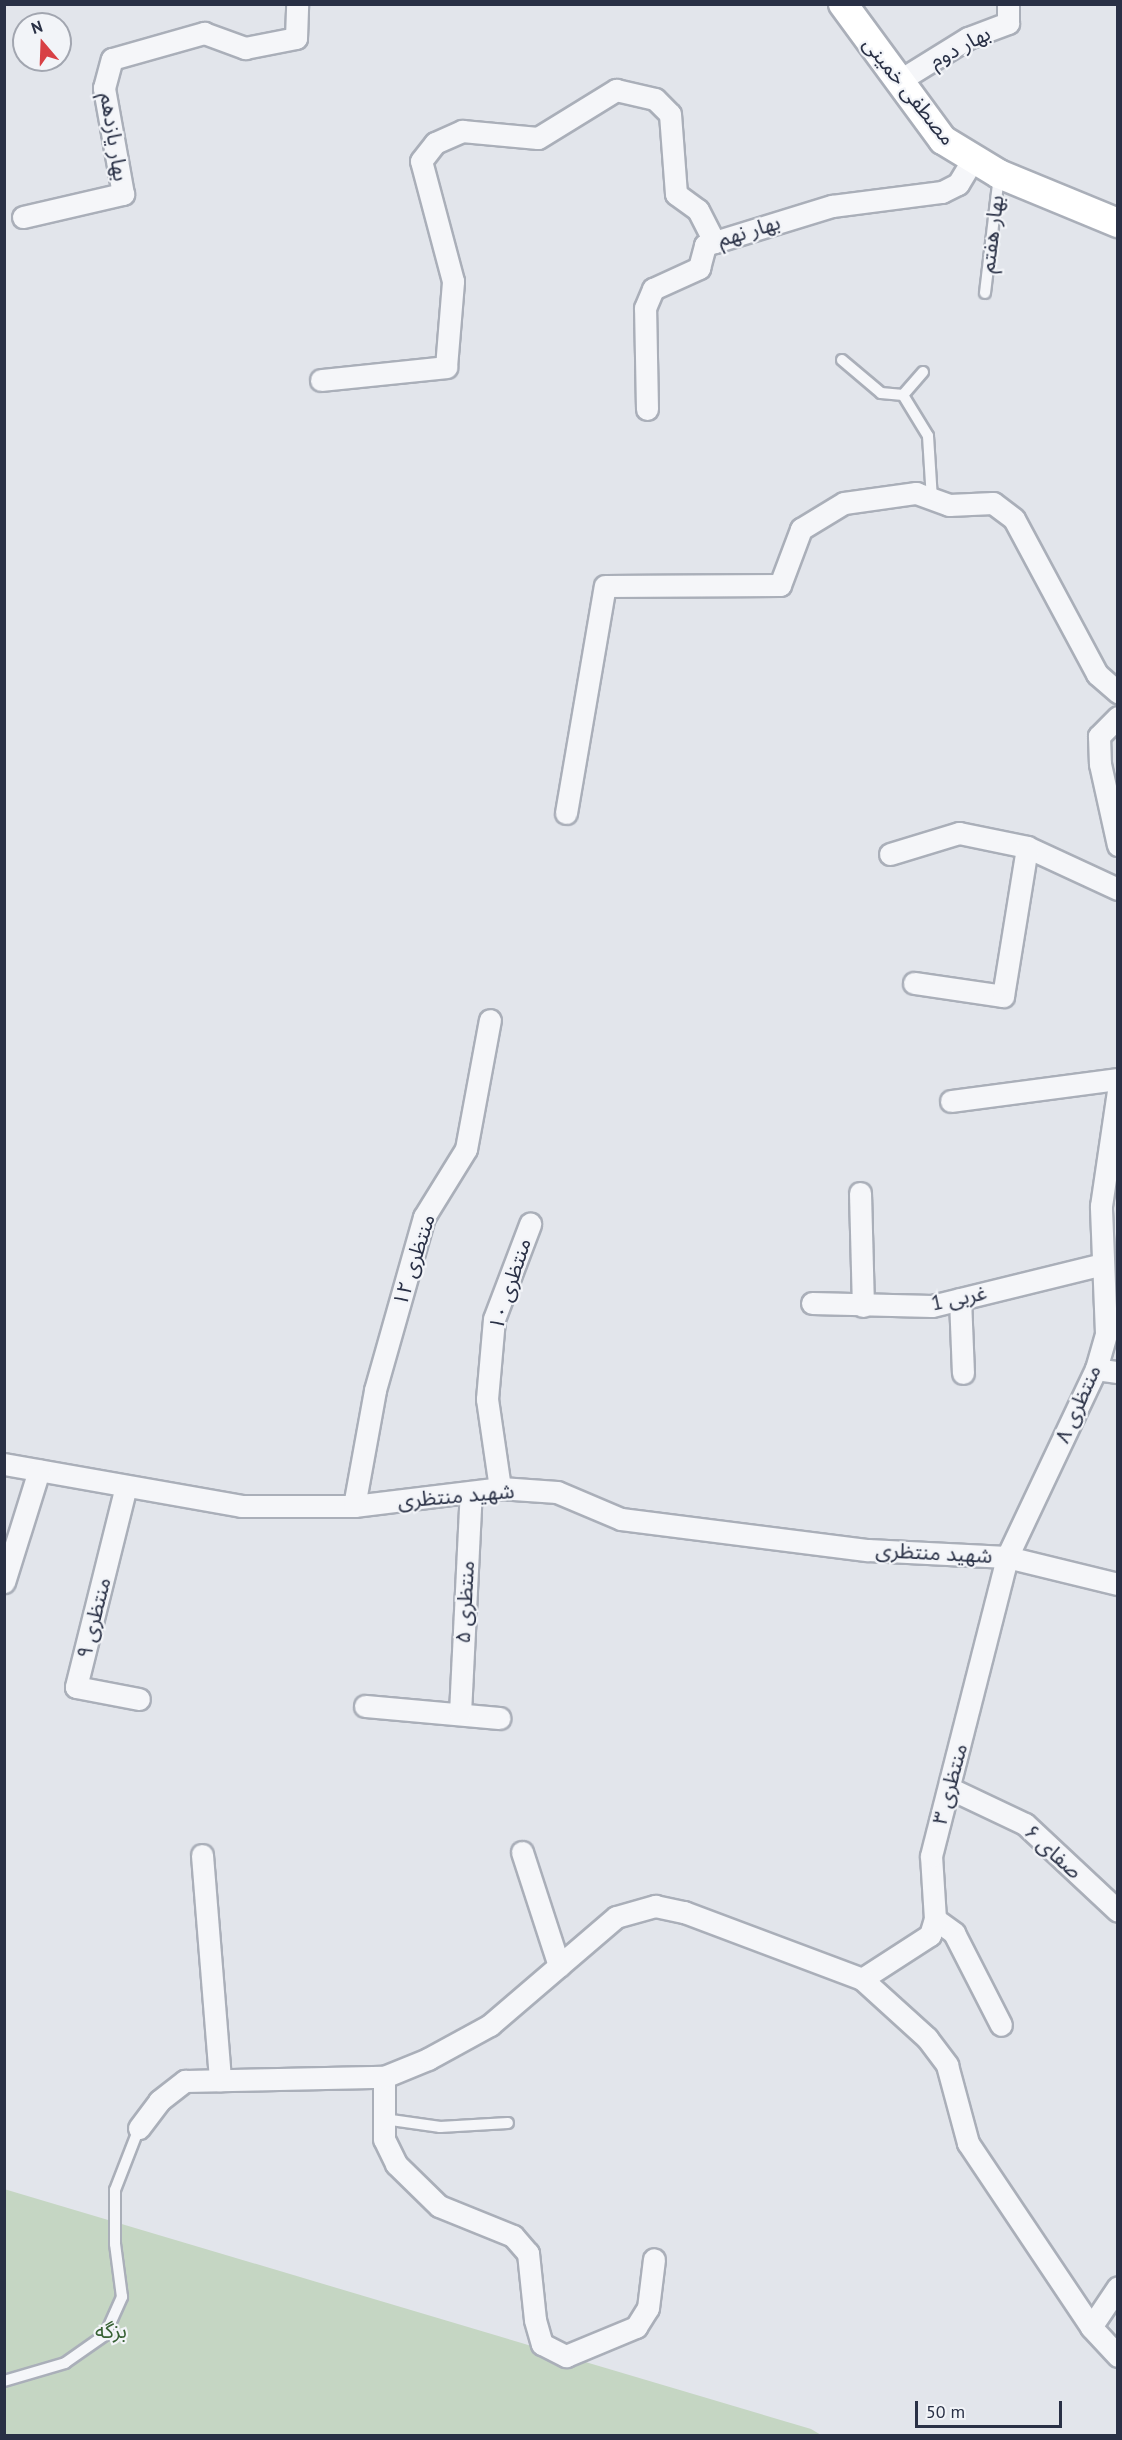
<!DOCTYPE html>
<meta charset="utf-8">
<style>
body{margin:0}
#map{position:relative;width:1122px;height:2440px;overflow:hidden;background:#e2e5eb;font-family:"PT Sans","Noto Sans Arabic",sans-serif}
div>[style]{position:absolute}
.green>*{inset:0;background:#c5d6c3}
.roads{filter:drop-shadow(2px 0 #aaafb9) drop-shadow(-2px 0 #aaafb9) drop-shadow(0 2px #aaafb9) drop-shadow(0 -2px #aaafb9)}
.lane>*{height:10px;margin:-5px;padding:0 5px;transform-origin:5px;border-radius:5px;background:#f5f6f9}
.street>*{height:21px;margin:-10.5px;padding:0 10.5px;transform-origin:10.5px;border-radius:10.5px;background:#f5f6f9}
.secondary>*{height:28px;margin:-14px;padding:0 14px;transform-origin:14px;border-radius:14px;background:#fff}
span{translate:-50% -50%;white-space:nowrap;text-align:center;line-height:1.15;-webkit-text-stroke:4.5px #f2f4f8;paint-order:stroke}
.street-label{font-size:21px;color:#293045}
.park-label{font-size:21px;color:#386235}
.frame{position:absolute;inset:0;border:6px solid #293045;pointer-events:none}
.north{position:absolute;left:12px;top:12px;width:60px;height:60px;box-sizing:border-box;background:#f2f4f8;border:2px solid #a2a6b0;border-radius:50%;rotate:341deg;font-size:16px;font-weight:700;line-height:24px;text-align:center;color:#293045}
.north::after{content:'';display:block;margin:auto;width:21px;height:27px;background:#d84045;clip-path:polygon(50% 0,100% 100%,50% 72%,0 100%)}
.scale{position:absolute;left:915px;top:2401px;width:147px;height:27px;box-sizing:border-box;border:3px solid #293045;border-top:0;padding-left:8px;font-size:18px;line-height:21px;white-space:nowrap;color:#293045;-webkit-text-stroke:4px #f2f4f8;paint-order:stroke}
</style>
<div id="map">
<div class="green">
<i style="clip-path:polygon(4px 2189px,811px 2429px,821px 2435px,5px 2435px)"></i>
</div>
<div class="roads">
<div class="lane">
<i style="left:985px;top:293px;width:119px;rotate:-83.2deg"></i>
<i style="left:842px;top:360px;width:51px;rotate:40.2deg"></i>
<i style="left:881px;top:393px;width:22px;rotate:5deg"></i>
<i style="left:923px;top:372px;width:30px;rotate:131deg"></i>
<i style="left:903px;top:395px;width:48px;rotate:58.6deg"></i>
<i style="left:928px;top:436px;width:63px;rotate:86.4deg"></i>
<i style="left:384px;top:2119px;width:57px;rotate:8.1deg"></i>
<i style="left:440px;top:2127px;width:68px;rotate:-3.4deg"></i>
<i style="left:4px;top:2381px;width:64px;rotate:-16.4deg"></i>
<i style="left:65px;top:2363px;width:49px;rotate:-35deg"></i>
<i style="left:105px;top:2335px;width:42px;rotate:-65.9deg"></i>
<i style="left:122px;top:2297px;width:53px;rotate:-97.5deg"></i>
<i style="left:115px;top:2244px;width:54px;rotate:-90deg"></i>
<i style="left:115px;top:2190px;width:66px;rotate:-68.8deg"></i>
</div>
<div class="street">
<i style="left:897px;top:82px;width:84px;rotate:-31.8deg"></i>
<i style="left:968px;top:38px;width:43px;rotate:-20.6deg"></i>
<i style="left:1008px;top:23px;width:19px;rotate:-90deg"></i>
<i style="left:23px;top:217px;width:103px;rotate:-13deg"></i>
<i style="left:123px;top:194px;width:108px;rotate:-100.2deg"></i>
<i style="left:104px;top:88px;width:30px;rotate:-75deg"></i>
<i style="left:112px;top:59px;width:96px;rotate:-15.8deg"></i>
<i style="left:204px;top:33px;width:44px;rotate:20.1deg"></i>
<i style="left:245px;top:48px;width:52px;rotate:-11.1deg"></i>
<i style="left:296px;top:38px;width:34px;rotate:-88deg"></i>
<i style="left:321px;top:380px;width:126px;rotate:-5.9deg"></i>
<i style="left:446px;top:367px;width:86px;rotate:-85.3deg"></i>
<i style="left:453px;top:281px;width:124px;rotate:-104.9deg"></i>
<i style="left:421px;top:161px;width:23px;rotate:-52deg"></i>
<i style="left:435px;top:143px;width:30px;rotate:-24deg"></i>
<i style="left:462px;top:131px;width:76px;rotate:5.3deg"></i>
<i style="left:538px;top:138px;width:92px;rotate:-31.6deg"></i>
<i style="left:616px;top:90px;width:40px;rotate:13deg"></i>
<i style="left:655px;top:99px;width:21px;rotate:45deg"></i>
<i style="left:670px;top:114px;width:80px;rotate:85.7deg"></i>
<i style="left:676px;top:194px;width:27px;rotate:36deg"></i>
<i style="left:698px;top:210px;width:36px;rotate:63deg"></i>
<i style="left:647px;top:409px;width:101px;rotate:-91.1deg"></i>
<i style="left:645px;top:308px;width:21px;rotate:-67deg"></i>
<i style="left:653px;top:289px;width:51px;rotate:-24.5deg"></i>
<i style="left:699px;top:268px;width:24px;rotate:-75deg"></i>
<i style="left:705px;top:245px;width:133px;rotate:-17.1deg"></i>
<i style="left:832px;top:206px;width:111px;rotate:-7.3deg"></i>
<i style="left:942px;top:192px;width:18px;rotate:-27deg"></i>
<i style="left:958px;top:184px;width:27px;rotate:-59deg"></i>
<i style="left:1118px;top:717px;width:27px;rotate:135deg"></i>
<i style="left:1099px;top:736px;width:28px;rotate:88deg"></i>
<i style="left:1100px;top:764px;width:83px;rotate:77.5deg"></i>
<i style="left:566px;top:813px;width:230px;rotate:-80.3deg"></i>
<i style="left:605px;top:586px;width:175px;rotate:-0.3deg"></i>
<i style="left:780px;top:585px;width:60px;rotate:-69.4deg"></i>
<i style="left:801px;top:529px;width:50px;rotate:-31.2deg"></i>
<i style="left:844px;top:503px;width:73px;rotate:-7.9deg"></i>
<i style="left:916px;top:493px;width:35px;rotate:20deg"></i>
<i style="left:949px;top:505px;width:44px;rotate:-2.6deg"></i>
<i style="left:993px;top:503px;width:26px;rotate:37deg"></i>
<i style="left:1014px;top:519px;width:176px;rotate:61.8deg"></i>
<i style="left:1097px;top:674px;width:28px;rotate:41deg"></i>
<i style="left:890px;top:854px;width:72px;rotate:-16.9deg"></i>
<i style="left:959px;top:833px;width:69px;rotate:11.6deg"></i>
<i style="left:1027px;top:847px;width:100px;rotate:24.8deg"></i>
<i style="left:914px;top:983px;width:90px;rotate:8.3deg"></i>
<i style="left:1003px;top:996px;width:151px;rotate:-80.8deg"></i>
<i style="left:951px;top:1101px;width:168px;rotate:-7.5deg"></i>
<i style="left:860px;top:1193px;width:113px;rotate:88.5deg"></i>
<i style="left:960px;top:1299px;width:74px;rotate:87.7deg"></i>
<i style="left:812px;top:1303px;width:120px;rotate:1.4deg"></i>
<i style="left:932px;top:1306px;width:176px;rotate:-13.8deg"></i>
<i style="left:1096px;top:1369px;width:22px;rotate:8deg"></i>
<i style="left:4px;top:1464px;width:241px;rotate:10deg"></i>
<i style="left:241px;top:1506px;width:113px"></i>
<i style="left:354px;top:1506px;width:147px;rotate:-7deg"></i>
<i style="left:500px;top:1488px;width:57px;rotate:4deg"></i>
<i style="left:557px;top:1492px;width:69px;rotate:22.9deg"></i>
<i style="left:621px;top:1519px;width:249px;rotate:7.2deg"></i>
<i style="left:868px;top:1550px;width:139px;rotate:2.9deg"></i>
<i style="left:1007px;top:1557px;width:114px;rotate:13.7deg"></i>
<i style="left:126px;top:1486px;width:207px;rotate:104deg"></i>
<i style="left:76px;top:1687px;width:64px;rotate:10.8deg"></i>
<i style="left:500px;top:1488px;width:90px;rotate:-98.3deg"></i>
<i style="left:487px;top:1399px;width:80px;rotate:-85deg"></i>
<i style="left:494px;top:1319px;width:102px;rotate:-69.2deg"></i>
<i style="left:354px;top:1506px;width:118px;rotate:-79.7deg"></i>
<i style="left:375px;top:1390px;width:180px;rotate:-74.2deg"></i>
<i style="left:424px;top:1217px;width:80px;rotate:-58.3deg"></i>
<i style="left:466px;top:1149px;width:131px;rotate:-79.5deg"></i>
<i style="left:4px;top:1582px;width:117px;rotate:-72.6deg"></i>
<i style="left:365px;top:1706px;width:135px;rotate:5.1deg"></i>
<i style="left:460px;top:1713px;width:221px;rotate:-87.2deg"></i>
<i style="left:949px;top:1788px;width:84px;rotate:25.3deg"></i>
<i style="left:1025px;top:1824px;width:127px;rotate:43.1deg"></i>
<i style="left:522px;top:1852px;width:120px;rotate:72deg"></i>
<i style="left:202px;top:1855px;width:226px;rotate:85.4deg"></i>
<i style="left:935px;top:1919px;width:24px;rotate:36deg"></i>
<i style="left:954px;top:1933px;width:103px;rotate:62.9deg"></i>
<i style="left:862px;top:1979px;width:81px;rotate:-32.9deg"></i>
<i style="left:930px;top:1935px;width:17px;rotate:-73deg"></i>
<i style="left:935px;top:1919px;width:63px;rotate:-93.6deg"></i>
<i style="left:931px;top:1856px;width:309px;rotate:-75.7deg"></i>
<i style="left:1007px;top:1557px;width:208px;rotate:-64.7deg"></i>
<i style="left:1096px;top:1369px;width:37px;rotate:-74deg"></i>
<i style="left:1106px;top:1333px;width:127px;rotate:-92.3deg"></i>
<i style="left:1101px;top:1206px;width:116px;rotate:-81.6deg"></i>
<i style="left:384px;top:2077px;width:62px;rotate:90deg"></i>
<i style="left:384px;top:2139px;width:28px;rotate:64deg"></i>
<i style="left:396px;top:2164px;width:60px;rotate:44.3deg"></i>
<i style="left:439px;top:2206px;width:80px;rotate:22.1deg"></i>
<i style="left:513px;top:2236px;width:23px;rotate:49deg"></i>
<i style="left:528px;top:2253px;width:67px;rotate:84deg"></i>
<i style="left:535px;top:2320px;width:25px;rotate:74deg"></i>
<i style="left:542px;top:2344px;width:27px;rotate:27deg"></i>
<i style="left:566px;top:2356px;width:76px;rotate:-22.5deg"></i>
<i style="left:636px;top:2327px;width:22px;rotate:-58deg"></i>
<i style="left:648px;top:2308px;width:49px;rotate:-83deg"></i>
<i style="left:139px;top:2128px;width:34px;rotate:-53deg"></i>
<i style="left:159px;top:2101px;width:33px;rotate:-38deg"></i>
<i style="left:185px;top:2081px;width:199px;rotate:-1.2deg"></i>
<i style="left:384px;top:2077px;width:48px;rotate:-22.2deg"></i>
<i style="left:428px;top:2059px;width:71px;rotate:-28.7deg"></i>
<i style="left:490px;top:2025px;width:166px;rotate:-40.6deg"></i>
<i style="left:616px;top:1917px;width:41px;rotate:-15.8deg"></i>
<i style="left:655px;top:1906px;width:30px;rotate:12deg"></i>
<i style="left:684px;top:1912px;width:190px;rotate:20.6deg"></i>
<i style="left:862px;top:1979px;width:88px;rotate:42.2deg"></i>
<i style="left:927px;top:2038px;width:34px;rotate:53deg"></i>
<i style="left:947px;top:2065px;width:81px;rotate:74.9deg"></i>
<i style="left:968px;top:2143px;width:221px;rotate:56.2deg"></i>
<i style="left:1091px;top:2327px;width:40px;rotate:47deg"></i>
<i style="left:1091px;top:2327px;width:48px;rotate:-56deg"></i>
</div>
<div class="secondary">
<i style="left:843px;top:4px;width:169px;rotate:53.7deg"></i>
<i style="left:943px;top:140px;width:66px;rotate:31.3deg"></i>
<i style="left:999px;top:174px;width:129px;rotate:22.4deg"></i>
</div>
</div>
<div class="street-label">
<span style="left:960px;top:47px;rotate:-28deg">بهار دوم</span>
<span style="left:909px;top:91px;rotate:51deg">مصطفی خمینی</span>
<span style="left:114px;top:137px;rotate:81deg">بهار یازدهم</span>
<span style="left:749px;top:231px;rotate:-17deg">بهار نهم</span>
<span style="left:992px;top:234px;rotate:-83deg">بهار هفتم</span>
<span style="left:414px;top:1260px;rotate:-72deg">منتظری ۱۲</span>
<span style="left:510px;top:1284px;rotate:-72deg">منتظری ۱۰</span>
<span style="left:959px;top:1298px;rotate:-12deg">غربی 1</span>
<span style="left:1078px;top:1404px;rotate:-66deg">منتظری ۸</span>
<span style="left:456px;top:1496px;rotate:-5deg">شهید منتظری</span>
<span style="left:934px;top:1553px;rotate:3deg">شهید منتظری</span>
<span style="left:465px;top:1602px;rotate:-87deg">منتظری ۵</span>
<span style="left:94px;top:1618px;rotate:-76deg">منتظری ۹</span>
<span style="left:950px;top:1784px;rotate:-75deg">منتظری ۳</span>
<span style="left:1053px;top:1852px;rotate:42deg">صفای ۶</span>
</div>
<div class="park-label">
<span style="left:111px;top:2331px">بزگه</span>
</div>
<div class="frame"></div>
<div class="north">N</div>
<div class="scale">50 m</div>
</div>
